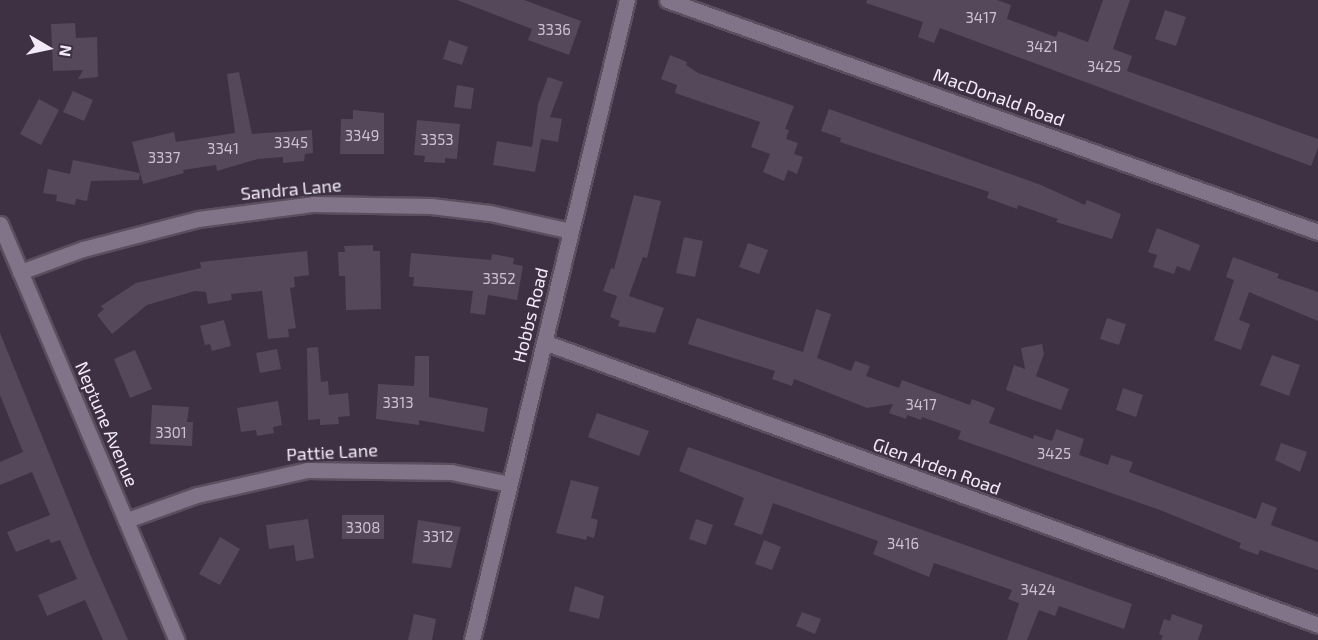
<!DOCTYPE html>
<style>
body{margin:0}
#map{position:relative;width:1318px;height:640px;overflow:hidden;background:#3d3143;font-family:"Exo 2",sans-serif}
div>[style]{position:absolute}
.building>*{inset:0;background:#55485b}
.roads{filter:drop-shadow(2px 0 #5a4f5e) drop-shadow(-2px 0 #5a4f5e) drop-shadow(0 2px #5a4f5e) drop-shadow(0 -2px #5a4f5e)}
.minor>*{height:15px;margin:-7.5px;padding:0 7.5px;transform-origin:7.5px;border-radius:7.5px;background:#817488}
span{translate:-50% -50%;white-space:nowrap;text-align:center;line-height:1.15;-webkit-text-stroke:4.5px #3d3143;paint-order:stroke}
.number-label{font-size:15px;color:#cbc2cf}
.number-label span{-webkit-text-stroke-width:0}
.street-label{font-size:18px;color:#f2eaf6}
.north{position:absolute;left:18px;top:18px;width:60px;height:60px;-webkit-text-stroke:4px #3d3143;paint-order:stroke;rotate:99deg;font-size:16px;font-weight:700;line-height:24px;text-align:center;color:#f2eaf6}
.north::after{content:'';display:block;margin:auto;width:21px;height:27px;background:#f2eaf6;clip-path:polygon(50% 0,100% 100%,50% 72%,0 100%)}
</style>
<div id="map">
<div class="building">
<i style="clip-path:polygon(457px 0,524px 0,581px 21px,569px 55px,528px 40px,532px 29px)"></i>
<i style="clip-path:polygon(867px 0,997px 0,1011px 5px,1007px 19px,1056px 37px,1058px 31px,1088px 42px,1103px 0,1130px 0,1113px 49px,1132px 56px,1127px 71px,1318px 139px,1318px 148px,1311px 166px,940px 28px,934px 43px,918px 37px,923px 22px,866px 3px)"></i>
<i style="clip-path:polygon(1165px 10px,1186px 17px,1176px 46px,1155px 39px)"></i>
<i style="clip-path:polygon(75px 23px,76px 38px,97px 37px,98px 77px,78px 79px,83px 70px,53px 71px,51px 24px)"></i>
<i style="clip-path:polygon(449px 40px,468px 47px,462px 65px,443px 59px)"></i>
<i style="clip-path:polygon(670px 55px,687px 62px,686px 65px,698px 73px,794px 106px,785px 129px,789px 130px,786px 139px,798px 143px,794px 154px,803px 157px,797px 174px,788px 170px,784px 181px,763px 172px,770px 154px,751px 147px,760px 122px,675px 93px,677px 85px,661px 79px)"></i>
<i style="clip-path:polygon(239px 72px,252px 134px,312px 130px,313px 153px,305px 154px,304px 161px,283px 163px,283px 157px,258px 159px,217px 171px,216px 165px,183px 170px,184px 173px,143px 184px,132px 142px,174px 132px,176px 142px,235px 133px,227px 74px)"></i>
<i style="clip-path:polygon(548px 77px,563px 82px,550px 117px,562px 119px,558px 142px,541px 139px,535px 172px,493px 165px,497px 141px,532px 147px,538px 104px)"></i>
<i style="clip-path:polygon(457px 85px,474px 88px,471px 109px,454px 107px)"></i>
<i style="clip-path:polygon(73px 91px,93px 100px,84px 121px,63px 112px)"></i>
<i style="clip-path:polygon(39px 99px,59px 110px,41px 145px,20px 134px)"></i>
<i style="clip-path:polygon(829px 109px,1041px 185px,1085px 205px,1087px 200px,1121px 214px,1112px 239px,1056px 222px,1058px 219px,1018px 205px,1017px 209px,987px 198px,989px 192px,840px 142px,841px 138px,821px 131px)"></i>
<i style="clip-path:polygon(353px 110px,384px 113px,384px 154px,340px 154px,341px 119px,353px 119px)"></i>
<i style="clip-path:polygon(417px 120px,460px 124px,457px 159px,445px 158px,445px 163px,424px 162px,425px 156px,414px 155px)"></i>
<i style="clip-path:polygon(73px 160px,140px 173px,139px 180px,91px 181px,87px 201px,76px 199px,75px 205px,56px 201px,57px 195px,43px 193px,48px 169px,70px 174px)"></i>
<i style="clip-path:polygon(634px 195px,661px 201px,647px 258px,643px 257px,629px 296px,664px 308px,655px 333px,618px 326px,620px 321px,610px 317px,617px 296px,603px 291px,611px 268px,614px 269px)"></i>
<i style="clip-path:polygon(1157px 228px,1200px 245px,1190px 271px,1177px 266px,1174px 274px,1153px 267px,1157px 255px,1148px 252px)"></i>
<i style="clip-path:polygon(684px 237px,703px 241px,695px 277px,676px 273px)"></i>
<i style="clip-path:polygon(748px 243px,768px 250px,759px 274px,739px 267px)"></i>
<i style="clip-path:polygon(373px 245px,373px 251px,380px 251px,381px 309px,346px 310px,345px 276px,339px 276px,338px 252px,345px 252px,344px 246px)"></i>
<i style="clip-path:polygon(307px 251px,309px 275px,294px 277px,295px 287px,290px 288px,296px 328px,288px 329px,289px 337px,268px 339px,262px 291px,231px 294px,232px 300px,208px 304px,206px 292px,195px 291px,147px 305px,112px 334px,97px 315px,104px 309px,101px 306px,136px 283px,201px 268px,200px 262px)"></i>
<i style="clip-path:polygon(411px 253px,491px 260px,492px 254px,514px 258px,513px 264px,523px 266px,517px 300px,488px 295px,485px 315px,470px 313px,473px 291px,413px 286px,414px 277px,409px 277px)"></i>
<i style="clip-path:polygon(1233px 257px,1279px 274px,1277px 278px,1318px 292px,1318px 321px,1249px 292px,1239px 320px,1250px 324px,1241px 350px,1214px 340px,1234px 280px,1226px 277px)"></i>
<i style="clip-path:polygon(816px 309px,831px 314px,817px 358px,851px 371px,855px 361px,870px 366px,866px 376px,899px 388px,902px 380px,970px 405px,972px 399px,995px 408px,989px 423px,1033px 439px,1034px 435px,1052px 441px,1056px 429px,1084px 439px,1079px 455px,1108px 465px,1111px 455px,1133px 462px,1129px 472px,1256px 519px,1262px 502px,1277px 508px,1271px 525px,1318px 542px,1318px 570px,1260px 550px,1258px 555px,1239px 548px,1241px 543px,1160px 510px,958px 439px,961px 431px,922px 417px,921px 420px,907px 415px,906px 419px,889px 413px,893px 404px,867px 408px,794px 379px,792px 386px,772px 379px,775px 371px,688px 344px,697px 318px,803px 352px)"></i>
<i style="clip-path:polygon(1107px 318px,1126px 324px,1119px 345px,1100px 339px)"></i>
<i style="clip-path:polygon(224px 320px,231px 346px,212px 351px,210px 344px,205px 345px,200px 326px)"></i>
<i style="clip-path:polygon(0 333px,90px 554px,128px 640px,103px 640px,85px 600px,47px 616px,38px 595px,77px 579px,60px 540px,51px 543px,49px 539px,16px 552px,7px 532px,50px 515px,32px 472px,0 485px,0 462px,23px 452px,0 395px)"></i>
<i style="clip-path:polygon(1042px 344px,1044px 354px,1036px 376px,1069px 389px,1061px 410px,1006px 390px,1014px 365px,1025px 369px,1021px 348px)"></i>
<i style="clip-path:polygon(318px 347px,321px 382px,328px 381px,329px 395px,348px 393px,350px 416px,338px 417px,339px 424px,320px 425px,320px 419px,308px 420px,307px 348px)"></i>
<i style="clip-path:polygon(277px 349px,281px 369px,260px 373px,256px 353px)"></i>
<i style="clip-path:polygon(135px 350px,152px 389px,130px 398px,114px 359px)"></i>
<i style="clip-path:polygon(1272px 355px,1300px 365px,1289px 396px,1260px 385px)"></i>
<i style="clip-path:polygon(415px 356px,429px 356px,429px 397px,488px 408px,484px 432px,419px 420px,419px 425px,376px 419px,378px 384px,414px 386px)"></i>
<i style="clip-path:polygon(1123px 388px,1143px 395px,1136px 417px,1116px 410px)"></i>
<i style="clip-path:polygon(278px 401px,282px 425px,273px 427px,274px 433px,257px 436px,256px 430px,241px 432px,237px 408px)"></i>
<i style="clip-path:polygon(152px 405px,189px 407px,187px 422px,193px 422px,192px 446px,150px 444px)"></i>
<i style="clip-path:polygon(597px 413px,649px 431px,639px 456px,588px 437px)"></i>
<i style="clip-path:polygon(1281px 443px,1307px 452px,1300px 472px,1275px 460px)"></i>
<i style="clip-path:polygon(688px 447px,1132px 604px,1124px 629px,1059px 606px,1055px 616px,1039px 610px,1027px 640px,1007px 640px,1019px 603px,1008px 599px,1012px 590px,934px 563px,929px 577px,873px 554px,878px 541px,773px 503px,762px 535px,734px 525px,744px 498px,679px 471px)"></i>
<i style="clip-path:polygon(571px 480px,599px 487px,591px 518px,598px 520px,594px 538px,587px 536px,586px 540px,556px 533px)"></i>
<i style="clip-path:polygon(342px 515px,384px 515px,384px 539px,342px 539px)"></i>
<i style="clip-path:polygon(308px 519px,314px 558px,296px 561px,294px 545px,269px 549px,266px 525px)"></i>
<i style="clip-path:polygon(696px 519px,713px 525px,706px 545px,689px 539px)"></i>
<i style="clip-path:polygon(418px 520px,461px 527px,451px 568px,412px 563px)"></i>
<i style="clip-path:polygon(220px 537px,240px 549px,220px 585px,199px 574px)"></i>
<i style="clip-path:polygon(764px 540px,781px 547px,772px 570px,755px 564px)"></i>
<i style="clip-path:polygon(575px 586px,604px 596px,599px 619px,569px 611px)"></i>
<i style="clip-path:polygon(802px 612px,821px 619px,815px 634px,796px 626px)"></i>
<i style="clip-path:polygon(414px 614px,436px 619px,432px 640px,408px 640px)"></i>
<i style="clip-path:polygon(1172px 614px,1203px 625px,1198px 640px,1161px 640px,1163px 636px,1159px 634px,1164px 619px,1170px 621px)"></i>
</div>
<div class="roads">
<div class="minor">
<i style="left:667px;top:0;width:691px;rotate:19.61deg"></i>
<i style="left:0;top:224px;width:452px;rotate:67deg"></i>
<i style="left:20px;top:272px;width:67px;rotate:-20.1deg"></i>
<i style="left:83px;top:249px;width:119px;rotate:-14.6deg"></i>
<i style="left:198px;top:219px;width:117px;rotate:-7.4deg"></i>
<i style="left:314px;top:204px;width:117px;rotate:1deg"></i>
<i style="left:431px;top:206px;width:59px;rotate:6.8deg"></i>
<i style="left:490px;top:213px;width:83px;rotate:12.5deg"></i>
<i style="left:544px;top:342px;width:824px;rotate:20.08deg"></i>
<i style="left:127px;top:520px;width:74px;rotate:-19.7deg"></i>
<i style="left:197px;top:495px;width:113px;rotate:-12.8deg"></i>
<i style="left:307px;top:470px;width:144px;rotate:0.8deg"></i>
<i style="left:451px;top:472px;width:59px;rotate:11.7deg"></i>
<i style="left:472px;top:640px;width:659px;rotate:-76.39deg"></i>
</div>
</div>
<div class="number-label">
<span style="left:981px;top:18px">3417</span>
<span style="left:554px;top:30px">3336</span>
<span style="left:1042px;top:47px">3421</span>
<span style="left:1104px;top:67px">3425</span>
<span style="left:362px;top:136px">3349</span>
<span style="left:437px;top:140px">3353</span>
<span style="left:291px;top:143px">3345</span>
<span style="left:223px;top:149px">3341</span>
<span style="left:164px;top:158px">3337</span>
<span style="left:499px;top:279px">3352</span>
<span style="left:398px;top:403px">3313</span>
<span style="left:921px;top:405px">3417</span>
<span style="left:171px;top:433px">3301</span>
<span style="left:1054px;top:454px">3425</span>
<span style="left:363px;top:528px">3308</span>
<span style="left:438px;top:537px">3312</span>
<span style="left:903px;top:544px">3416</span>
<span style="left:1038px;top:590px">3424</span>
</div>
<div class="street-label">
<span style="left:999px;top:97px;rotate:20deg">MacDonald Road</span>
<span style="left:291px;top:189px;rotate:-5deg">Sandra Lane</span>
<span style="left:530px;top:315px;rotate:-76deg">Hobbs Road</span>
<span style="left:107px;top:424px;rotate:67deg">Neptune Avenue</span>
<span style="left:332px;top:452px;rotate:-3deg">Pattie Lane</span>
<span style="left:937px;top:466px;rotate:20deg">Glen Arden Road</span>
</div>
<div class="north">N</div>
</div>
